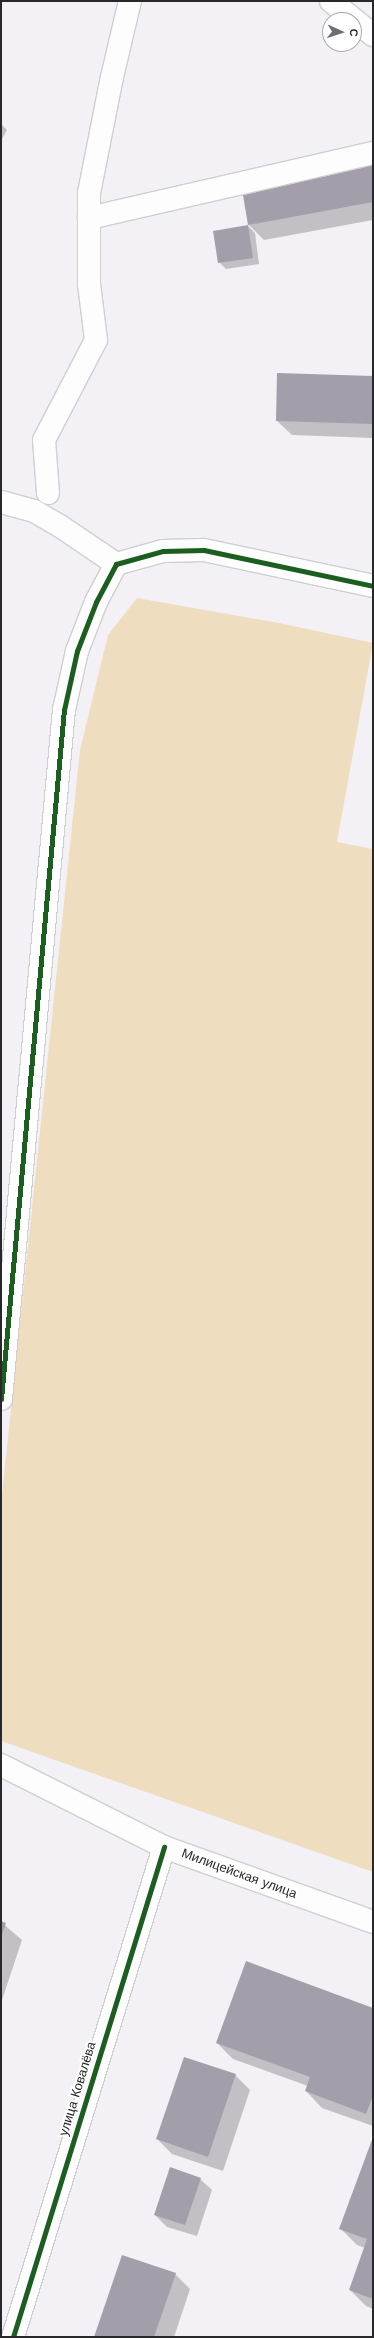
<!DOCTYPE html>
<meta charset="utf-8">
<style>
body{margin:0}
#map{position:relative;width:374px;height:2338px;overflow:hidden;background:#f3f1f6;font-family:"Work Sans",sans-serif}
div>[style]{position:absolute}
.green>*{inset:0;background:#efddc0}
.shadow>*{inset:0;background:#0003}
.building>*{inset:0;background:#a49eab}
.roads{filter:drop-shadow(1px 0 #cfced1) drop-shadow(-1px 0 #cfced1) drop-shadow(0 1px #cfced1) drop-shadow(0 -1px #cfced1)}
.minor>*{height:22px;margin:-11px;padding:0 11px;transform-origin:11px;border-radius:11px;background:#fdfdfe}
.cycleway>*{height:5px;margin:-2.5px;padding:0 2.5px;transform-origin:2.5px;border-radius:2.5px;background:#1b5e20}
span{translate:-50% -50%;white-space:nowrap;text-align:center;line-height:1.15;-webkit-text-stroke:4px #fff;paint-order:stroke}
.street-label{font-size:13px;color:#28272a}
.frame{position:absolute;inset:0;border:2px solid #28272a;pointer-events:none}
.north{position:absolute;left:322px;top:12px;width:40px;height:40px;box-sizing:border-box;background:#fff;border:1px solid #a9a9aa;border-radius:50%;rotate:93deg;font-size:11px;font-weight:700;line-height:16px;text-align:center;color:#28272a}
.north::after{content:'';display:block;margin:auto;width:14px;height:18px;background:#6f6e71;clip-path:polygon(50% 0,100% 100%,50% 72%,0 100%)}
</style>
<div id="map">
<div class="green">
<i style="clip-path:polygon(137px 598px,279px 623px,373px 643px,337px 842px,373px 849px,373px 1872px,1px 1741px,1px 1504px,80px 750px,108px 635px)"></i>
</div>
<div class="shadow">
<i style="clip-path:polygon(1px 124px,7px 130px,1px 141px)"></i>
<i style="clip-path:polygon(373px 166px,373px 220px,264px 240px,249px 225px,243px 190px)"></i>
<i style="clip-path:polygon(248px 226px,255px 233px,259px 264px,226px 269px,219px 262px)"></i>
<i style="clip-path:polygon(373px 377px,373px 438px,292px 435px,277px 421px)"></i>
<i style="clip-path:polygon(1px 1922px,22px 1940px,2px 2000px,1px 2000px)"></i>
<i style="clip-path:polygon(373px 2009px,373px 2126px,322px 2108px,306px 2091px,308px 2086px,233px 2059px,217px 2043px)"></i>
<i style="clip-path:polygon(235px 2075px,250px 2090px,223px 2171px,172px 2154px,157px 2139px)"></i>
<i style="clip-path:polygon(373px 2139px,373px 2309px,366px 2306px,350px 2290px,365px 2248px,357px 2245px,340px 2228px)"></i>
<i style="clip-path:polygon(200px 2179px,212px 2190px,197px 2236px,167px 2227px,155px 2215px)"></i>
<i style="clip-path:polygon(175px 2274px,190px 2289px,174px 2337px,95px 2337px)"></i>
</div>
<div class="building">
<i style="clip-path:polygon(373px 165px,373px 202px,248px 225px,242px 189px)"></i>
<i style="clip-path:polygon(248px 225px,253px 258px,218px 263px,213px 231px)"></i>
<i style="clip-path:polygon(277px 373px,373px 376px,373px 424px,276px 421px)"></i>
<i style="clip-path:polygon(1px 1921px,6px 1923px,1px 1937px)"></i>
<i style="clip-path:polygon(246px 1961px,373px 2008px,373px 2096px,366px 2114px,305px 2091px,310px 2077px,216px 2043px)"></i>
<i style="clip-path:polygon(184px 2057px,236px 2074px,208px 2157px,156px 2139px)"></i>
<i style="clip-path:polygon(373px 2137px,373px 2299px,349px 2290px,367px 2239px,339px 2229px)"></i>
<i style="clip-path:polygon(170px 2167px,201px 2178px,185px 2225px,154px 2215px)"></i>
<i style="clip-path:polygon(122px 2255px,176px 2273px,154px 2337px,94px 2337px)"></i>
</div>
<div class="roads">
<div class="minor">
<i style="left:331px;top:1px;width:54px;rotate:39deg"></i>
<i style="left:89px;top:218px;width:291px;rotate:-12.9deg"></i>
<i style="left:48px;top:493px;width:53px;rotate:-94.3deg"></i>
<i style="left:44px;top:440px;width:113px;rotate:-62.5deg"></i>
<i style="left:96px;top:340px;width:56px;rotate:-97.1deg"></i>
<i style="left:89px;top:284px;width:91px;rotate:-90deg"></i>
<i style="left:89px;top:193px;width:118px;rotate:-78.8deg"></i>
<i style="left:112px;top:77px;width:78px;rotate:-76.7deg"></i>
<i style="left:1px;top:502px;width:34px;rotate:15deg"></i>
<i style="left:34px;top:511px;width:30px;rotate:30deg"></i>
<i style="left:60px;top:526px;width:68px;rotate:34.2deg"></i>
<i style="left:1px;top:1399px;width:692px;rotate:-84.78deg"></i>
<i style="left:64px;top:710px;width:60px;rotate:-77.6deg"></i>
<i style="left:77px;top:651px;width:53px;rotate:-68.8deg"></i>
<i style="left:96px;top:602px;width:43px;rotate:-62.2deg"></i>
<i style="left:116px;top:564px;width:49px;rotate:-15.5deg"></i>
<i style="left:163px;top:551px;width:41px;rotate:-1.4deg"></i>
<i style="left:204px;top:550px;width:173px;rotate:12deg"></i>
<i style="left:1px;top:1765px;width:182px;rotate:26.7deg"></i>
<i style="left:164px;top:1847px;width:222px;rotate:19.7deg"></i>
<i style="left:13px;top:2337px;width:513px;rotate:-72.87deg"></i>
</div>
</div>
<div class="cycleway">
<i style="left:1px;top:1399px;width:692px;rotate:-84.78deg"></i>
<i style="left:64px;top:710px;width:60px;rotate:-77.6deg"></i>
<i style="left:77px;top:651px;width:53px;rotate:-68.8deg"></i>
<i style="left:96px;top:602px;width:43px;rotate:-62.2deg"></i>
<i style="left:116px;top:564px;width:49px;rotate:-15.5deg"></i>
<i style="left:163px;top:551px;width:41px;rotate:-1.4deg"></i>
<i style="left:204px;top:550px;width:173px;rotate:12deg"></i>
<i style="left:13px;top:2337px;width:513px;rotate:-72.87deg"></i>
</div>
<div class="street-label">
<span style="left:239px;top:1874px;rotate:20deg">Милицейская улица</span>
<span style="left:78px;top:2089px;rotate:-73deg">улица Ковалёва</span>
</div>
<div class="frame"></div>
<div class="north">С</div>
</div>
